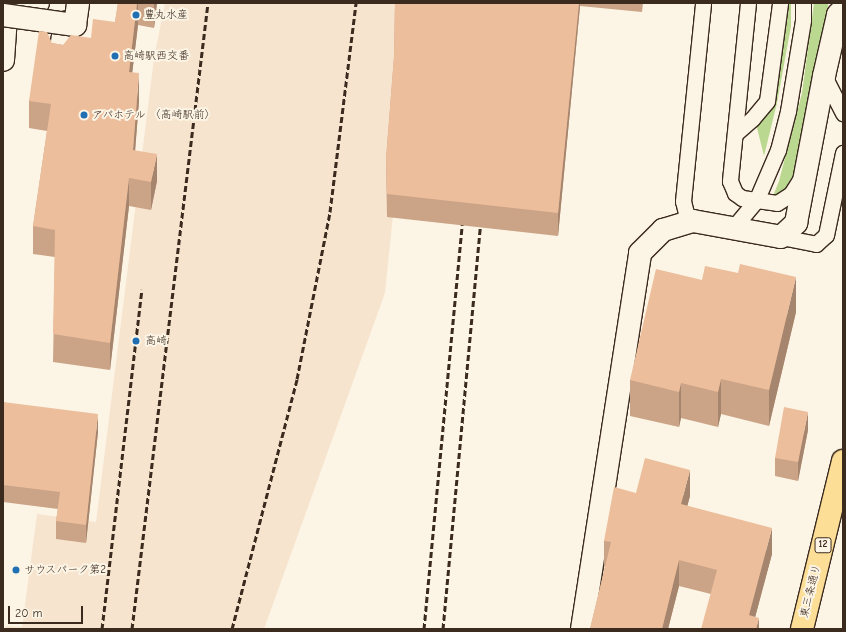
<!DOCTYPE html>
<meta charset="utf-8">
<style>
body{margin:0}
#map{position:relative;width:846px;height:632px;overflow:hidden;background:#fcf5e5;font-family:"Comic Neue","Klee One",sans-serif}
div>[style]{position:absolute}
.built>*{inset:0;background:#f7e4cf}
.green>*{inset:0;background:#bad890}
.roads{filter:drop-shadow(1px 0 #3b2a1e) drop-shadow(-1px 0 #3b2a1e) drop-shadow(0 1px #3b2a1e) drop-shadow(0 -1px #3b2a1e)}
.lane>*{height:15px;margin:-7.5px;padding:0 7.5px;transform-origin:7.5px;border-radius:7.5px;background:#fcf5e5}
.street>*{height:22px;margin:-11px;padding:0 11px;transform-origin:11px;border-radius:11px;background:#fcf5e5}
.secondary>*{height:22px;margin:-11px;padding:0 11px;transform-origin:11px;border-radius:11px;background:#fcf5e5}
.primary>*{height:22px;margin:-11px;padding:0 11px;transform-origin:11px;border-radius:11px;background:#fdde96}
.rail>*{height:3px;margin-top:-1.5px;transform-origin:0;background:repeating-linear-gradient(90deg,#3b2a1e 0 6px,transparent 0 9px)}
.bridges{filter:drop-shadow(1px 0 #3b2a1e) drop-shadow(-1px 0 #3b2a1e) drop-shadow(0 1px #3b2a1e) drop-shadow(0 -1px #3b2a1e)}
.street-bridge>*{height:22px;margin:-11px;padding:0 11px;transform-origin:11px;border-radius:11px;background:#fcf5e5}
.wall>*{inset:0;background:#cba386}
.shaded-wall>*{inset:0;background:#a5856d}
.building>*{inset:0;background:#ecbe9c}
.dots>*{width:11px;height:11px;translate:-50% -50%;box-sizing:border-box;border:2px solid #fcf5e5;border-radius:50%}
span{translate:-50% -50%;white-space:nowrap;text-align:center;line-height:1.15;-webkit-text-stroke:4px #fcf5e5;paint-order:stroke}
.shield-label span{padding:1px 3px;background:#fcf5e5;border:1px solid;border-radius:3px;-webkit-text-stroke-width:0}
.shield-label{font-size:10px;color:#3b2a1e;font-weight:700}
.poi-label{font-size:11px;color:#3b2a1e}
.left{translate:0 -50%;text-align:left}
.street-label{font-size:11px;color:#3b2a1e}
.frame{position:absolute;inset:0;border:4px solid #3b2a1e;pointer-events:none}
.scale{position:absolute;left:8px;top:606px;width:75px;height:18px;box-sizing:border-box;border:2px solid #3b2a1e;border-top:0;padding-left:5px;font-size:12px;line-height:14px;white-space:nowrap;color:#3b2a1e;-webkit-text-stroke:3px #fcf5e5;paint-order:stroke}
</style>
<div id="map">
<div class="built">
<i style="clip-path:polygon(165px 3px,415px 3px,385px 293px,264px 629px,5px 629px,6px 626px,22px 627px,37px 514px,96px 522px,154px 58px)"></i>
</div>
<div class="green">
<i style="clip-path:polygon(787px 3px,791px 3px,791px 26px,777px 103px,764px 156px,756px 124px,764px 116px,772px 100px,785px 25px)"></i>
<i style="clip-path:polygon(814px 3px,828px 3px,828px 8px,793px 175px,785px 190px,773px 196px,779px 181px,802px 93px)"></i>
</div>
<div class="roads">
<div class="lane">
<i style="left:748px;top:3px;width:179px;rotate:95.8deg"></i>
<i style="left:730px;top:181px;width:13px;rotate:67deg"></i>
<i style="left:735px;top:193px;width:9px;rotate:36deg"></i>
<i style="left:742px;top:198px;width:35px;rotate:8deg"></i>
<i style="left:777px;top:203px;width:17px;rotate:-33deg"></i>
<i style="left:791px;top:194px;width:19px;rotate:-58deg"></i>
<i style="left:824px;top:76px;width:42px;rotate:62.8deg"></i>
<i style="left:737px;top:132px;width:20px;rotate:-41deg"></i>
<i style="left:752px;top:119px;width:23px;rotate:-50deg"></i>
<i style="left:767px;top:101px;width:99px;rotate:-82.4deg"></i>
<i style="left:693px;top:221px;width:11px;rotate:-131deg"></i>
<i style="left:686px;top:213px;width:12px;rotate:-104deg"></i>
<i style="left:683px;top:201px;width:199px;rotate:-84.2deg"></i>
<i style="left:733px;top:228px;width:35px;rotate:-50deg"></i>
<i style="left:756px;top:201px;width:56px;rotate:-66.7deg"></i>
<i style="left:778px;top:150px;width:40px;rotate:-75.6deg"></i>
<i style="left:788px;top:111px;width:92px;rotate:-80.6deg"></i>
<i style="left:803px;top:20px;width:17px;rotate:-90deg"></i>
<i style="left:781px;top:237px;width:36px;rotate:11deg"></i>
<i style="left:816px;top:244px;width:13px;rotate:-42deg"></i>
<i style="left:826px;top:235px;width:84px;rotate:-78.3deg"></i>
</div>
<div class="street">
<i style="left:17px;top:3px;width:6px;rotate:18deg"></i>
<i style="left:23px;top:5px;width:15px;rotate:-8deg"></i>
<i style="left:59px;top:61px;width:39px;rotate:-81deg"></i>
<i style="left:582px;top:629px;width:380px;rotate:-81.2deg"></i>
<i style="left:640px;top:253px;width:33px;rotate:-45deg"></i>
<i style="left:663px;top:230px;width:31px;rotate:-17deg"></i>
</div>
<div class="secondary">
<i style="left:3px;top:60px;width:57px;rotate:-86deg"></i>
<i style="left:693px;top:221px;width:89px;rotate:10.3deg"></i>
<i style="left:781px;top:237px;width:21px;rotate:-43deg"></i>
<i style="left:796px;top:223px;width:150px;rotate:-79.2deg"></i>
<i style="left:824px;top:76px;width:63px;rotate:-77.1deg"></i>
<i style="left:838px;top:15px;width:8px;rotate:-50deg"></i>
</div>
<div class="primary">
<i style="left:802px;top:629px;width:173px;rotate:-76.3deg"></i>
</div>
</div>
<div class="rail">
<i style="left:102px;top:629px;width:342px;rotate:-83.3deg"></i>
<i style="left:132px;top:629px;width:631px;rotate:-83.08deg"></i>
<i style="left:232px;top:629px;width:258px;rotate:-75.4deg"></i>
<i style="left:297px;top:379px;width:170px;rotate:-78.8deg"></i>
<i style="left:330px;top:212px;width:211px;rotate:-82.9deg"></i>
<i style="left:424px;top:629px;width:416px;rotate:-84.6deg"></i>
<i style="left:443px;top:629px;width:415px;rotate:-84.7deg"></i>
</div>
<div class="bridges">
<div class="street-bridge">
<i style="left:3px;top:15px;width:73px;rotate:7.9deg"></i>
<i style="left:75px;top:25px;width:22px;rotate:-82deg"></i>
</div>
</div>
<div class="wall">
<i style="clip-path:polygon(118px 3px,157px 3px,154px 28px,138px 25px,132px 73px,139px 101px,135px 150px,157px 181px,151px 210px,129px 206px,110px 370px,53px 362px,55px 257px,33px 254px,33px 226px,47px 131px,29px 128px,29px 101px,52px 43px,63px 45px,91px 38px,115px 22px)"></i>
<i style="clip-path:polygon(395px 3px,643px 3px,642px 12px,580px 6px,558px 236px,387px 217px,386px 159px,394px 57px)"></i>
<i style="clip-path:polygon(796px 312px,769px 426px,721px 414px,718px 427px,681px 418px,679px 427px,630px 416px,630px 380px)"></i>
<i style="clip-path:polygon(3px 402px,98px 432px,86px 543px,56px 539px,56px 521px,58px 509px,3px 502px)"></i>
<i style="clip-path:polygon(808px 430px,798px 481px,775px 476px,775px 458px)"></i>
<i style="clip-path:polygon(636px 493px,690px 496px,687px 506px,772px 554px,755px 617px,759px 629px,711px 594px,679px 586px,668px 629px,590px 629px,605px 567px,604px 566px,604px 541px)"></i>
</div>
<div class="shaded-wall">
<i style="clip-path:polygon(137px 3px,138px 3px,138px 25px,129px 100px,129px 72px)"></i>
<i style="clip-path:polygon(154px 3px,157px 3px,154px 28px)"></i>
<i style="clip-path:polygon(579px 3px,580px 3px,580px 6px,558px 236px,558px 213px)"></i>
<i style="clip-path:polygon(139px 73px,139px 101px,133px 178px,133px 150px)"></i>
<i style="clip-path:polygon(157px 154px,157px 181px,151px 210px,151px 182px)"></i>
<i style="clip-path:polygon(129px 178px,129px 206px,110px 370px,110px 343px)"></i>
<i style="clip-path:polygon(796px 277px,796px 312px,769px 426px,769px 390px)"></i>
<i style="clip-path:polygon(721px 379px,721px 414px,718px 427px,718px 392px)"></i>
<i style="clip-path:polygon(681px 383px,681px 418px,679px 427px,679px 392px)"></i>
<i style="clip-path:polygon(808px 412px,808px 430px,798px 481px,798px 462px)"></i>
<i style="clip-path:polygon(98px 414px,98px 432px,86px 543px,86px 525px)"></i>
<i style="clip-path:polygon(690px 470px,690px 496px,681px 530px,681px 504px)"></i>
<i style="clip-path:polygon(772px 528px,772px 554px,752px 629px,749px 615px)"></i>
<i style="clip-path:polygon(679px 560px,679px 586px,668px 629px,662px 629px)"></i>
<i style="clip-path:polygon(759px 618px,759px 629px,756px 629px)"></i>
</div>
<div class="building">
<i style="clip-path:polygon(118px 3px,137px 3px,129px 72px,139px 73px,133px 150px,157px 154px,151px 182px,129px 178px,110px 343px,53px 334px,55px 230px,33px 226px,51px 104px,29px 101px,39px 31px,47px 32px,52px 43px,63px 45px,71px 35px,91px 38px,93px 19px,115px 22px)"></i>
<i style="clip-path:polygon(395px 3px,579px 3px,558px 213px,387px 194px,386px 159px,394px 57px)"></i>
<i style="clip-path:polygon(740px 264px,796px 277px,769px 390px,721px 379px,718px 392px,681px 383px,679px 392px,630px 380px,656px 269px,702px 280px,705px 266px,738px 273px)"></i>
<i style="clip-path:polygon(3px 402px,98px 414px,86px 525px,56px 521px,60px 492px,3px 485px)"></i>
<i style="clip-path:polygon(784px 407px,808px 412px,798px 462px,775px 458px)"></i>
<i style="clip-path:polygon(645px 458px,690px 470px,681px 504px,772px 528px,749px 615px,759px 618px,756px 629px,701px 629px,717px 570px,679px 560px,662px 629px,590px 629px,611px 542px,604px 541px,614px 487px,636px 493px)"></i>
</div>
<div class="dots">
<i style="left:136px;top:15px;background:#1f6fb2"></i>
<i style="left:115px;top:56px;background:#1f6fb2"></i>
<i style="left:84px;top:115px;background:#1f6fb2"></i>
<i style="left:136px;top:341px;background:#1f6fb2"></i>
<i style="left:16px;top:570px;background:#1f6fb2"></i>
</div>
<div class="shield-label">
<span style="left:823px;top:545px">12</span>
</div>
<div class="poi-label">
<span class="left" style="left:144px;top:15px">豊丸水産</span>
<span class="left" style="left:123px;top:56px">高崎駅西交番</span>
<span class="left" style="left:92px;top:115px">アパホテル 〈高崎駅前〉</span>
<span class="left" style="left:145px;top:341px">高崎</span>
<span class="left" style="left:24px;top:570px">サウスパーク第2</span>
</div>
<div class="street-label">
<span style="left:811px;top:591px;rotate:-76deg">東三条通り</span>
</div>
<div class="frame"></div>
<div class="scale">20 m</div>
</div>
